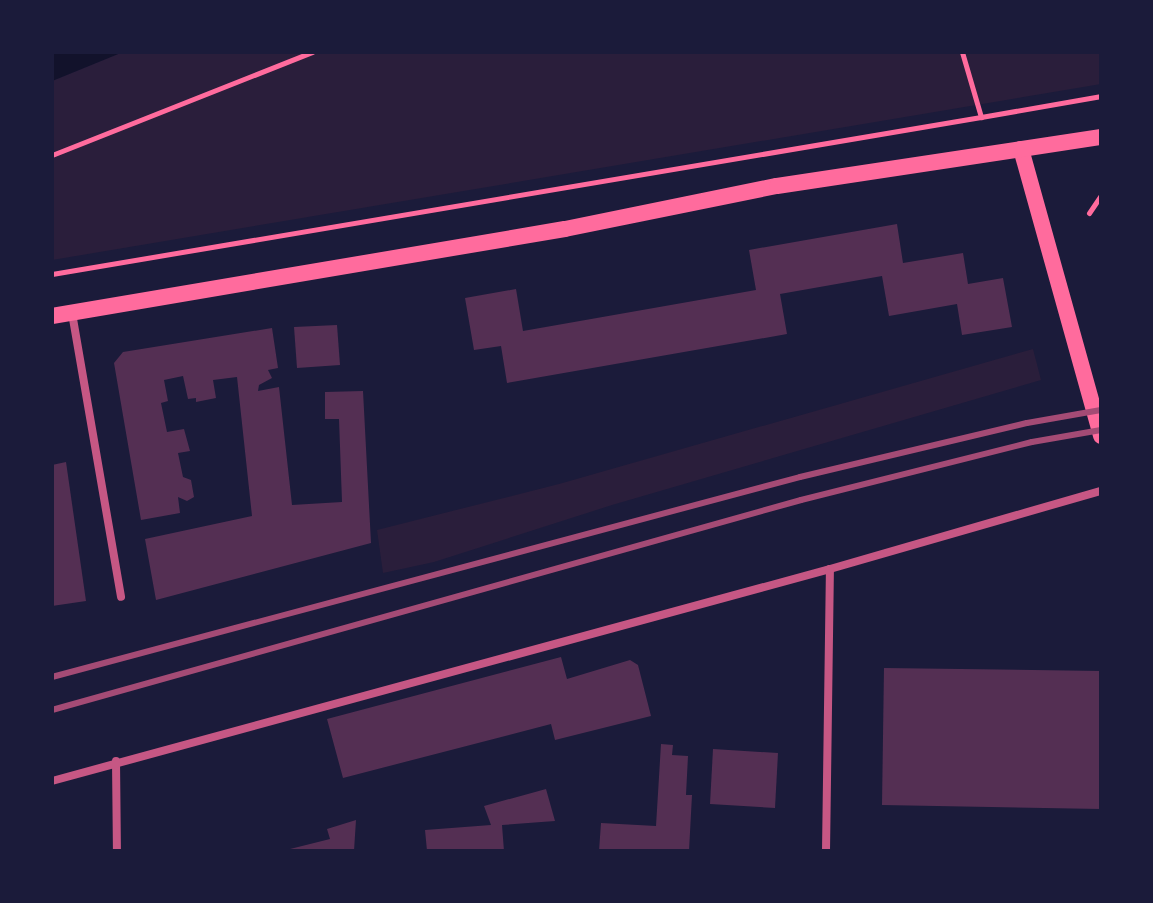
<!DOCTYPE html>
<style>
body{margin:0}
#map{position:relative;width:1153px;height:903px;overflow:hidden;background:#1b1b3a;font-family:Manrope,sans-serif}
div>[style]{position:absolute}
.green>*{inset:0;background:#2a1e3b}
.water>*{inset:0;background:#12122b}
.building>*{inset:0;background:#542f53}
.path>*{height:5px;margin:-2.5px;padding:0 2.5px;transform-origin:2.5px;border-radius:2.5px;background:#ff6b9d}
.minor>*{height:8px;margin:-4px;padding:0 4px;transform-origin:4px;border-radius:4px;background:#c65784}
.secondary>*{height:16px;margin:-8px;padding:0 8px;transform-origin:8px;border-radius:8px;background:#ff6b9d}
.rail>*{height:6px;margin:-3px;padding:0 3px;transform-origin:3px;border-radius:3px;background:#a44b75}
span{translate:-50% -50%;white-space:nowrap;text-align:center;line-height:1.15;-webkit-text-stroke:8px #1b1b3a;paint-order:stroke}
.frame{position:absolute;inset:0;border:54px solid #1b1b3a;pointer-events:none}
</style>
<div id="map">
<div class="green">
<i style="clip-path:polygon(123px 52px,1101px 52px,1101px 84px,52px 260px,52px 81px)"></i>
<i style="clip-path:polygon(1033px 349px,1041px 380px,612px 505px,434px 562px,383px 573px,377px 530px,559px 484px)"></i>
</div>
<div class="water">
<i style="clip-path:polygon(52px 52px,123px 52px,52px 81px)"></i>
</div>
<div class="building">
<i style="clip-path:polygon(897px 224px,903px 263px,963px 253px,968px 284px,1003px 278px,1012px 327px,962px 335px,957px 304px,889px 316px,882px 276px,780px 294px,787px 334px,507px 383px,501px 346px,474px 350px,465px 298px,516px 289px,523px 331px,756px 290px,749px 250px)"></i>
<i style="clip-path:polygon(337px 325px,340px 365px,297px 368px,294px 327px)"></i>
<i style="clip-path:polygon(272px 328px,278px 368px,268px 370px,272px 378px,259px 385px,258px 391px,279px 387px,292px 505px,342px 502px,339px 419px,325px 419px,325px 392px,363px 391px,371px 543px,156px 600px,145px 539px,252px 516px,237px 377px,213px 380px,216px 398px,196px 402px,196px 398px,188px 399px,183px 376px,164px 380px,168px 401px,161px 403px,167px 432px,184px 429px,190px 451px,178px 453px,183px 477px,191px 480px,194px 497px,187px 501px,178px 497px,180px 513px,141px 520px,114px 363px,123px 352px)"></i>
<i style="clip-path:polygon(66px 462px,86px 601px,52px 606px,52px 465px)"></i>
<i style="clip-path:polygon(561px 657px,567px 679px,630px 660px,638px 665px,651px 716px,555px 740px,551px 724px,343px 778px,327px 719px)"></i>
<i style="clip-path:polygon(884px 668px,1101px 671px,1101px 809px,882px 805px)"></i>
<i style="clip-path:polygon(661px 744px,673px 745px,672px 755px,688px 756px,686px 795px,692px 795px,689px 851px,599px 851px,601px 823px,656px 826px)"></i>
<i style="clip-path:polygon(713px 749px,778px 753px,775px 808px,710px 804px)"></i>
<i style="clip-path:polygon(546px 789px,555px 821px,502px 825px,504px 851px,427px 851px,425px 830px,491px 825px,484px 806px)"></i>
<i style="clip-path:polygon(356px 820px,354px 851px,282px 851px,330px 839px,327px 829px)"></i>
</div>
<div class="path">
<i style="left:962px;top:52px;width:68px;rotate:73.7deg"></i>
<i style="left:981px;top:117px;width:122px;rotate:-9.9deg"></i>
<i style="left:52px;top:155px;width:280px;rotate:-21.6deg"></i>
<i style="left:1089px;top:213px;width:22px;rotate:-56deg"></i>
<i style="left:52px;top:274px;width:942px;rotate:-9.59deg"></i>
</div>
<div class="minor">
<i style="left:72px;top:313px;width:288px;rotate:80.2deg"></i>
<i style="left:116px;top:761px;width:90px;rotate:89.4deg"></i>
<i style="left:52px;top:781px;width:806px;rotate:-15.24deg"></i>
<i style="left:830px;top:569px;width:282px;rotate:-16.1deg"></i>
<i style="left:826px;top:851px;width:282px;rotate:-89.2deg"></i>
</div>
<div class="secondary">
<i style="left:1021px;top:149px;width:298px;rotate:74.4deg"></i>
<i style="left:52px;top:316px;width:520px;rotate:-9.63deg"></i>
<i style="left:565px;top:229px;width:216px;rotate:-11.5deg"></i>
<i style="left:777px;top:186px;width:328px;rotate:-8.6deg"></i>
</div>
<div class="rail">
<i style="left:52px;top:677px;width:774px;rotate:-14.97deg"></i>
<i style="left:800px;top:477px;width:233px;rotate:-13.4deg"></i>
<i style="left:1027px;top:423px;width:75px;rotate:-10deg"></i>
<i style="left:52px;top:710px;width:778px;rotate:-15.66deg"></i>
<i style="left:801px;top:500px;width:238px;rotate:-14.1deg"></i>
<i style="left:1032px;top:442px;width:70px;rotate:-9.9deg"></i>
</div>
<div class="frame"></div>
</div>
